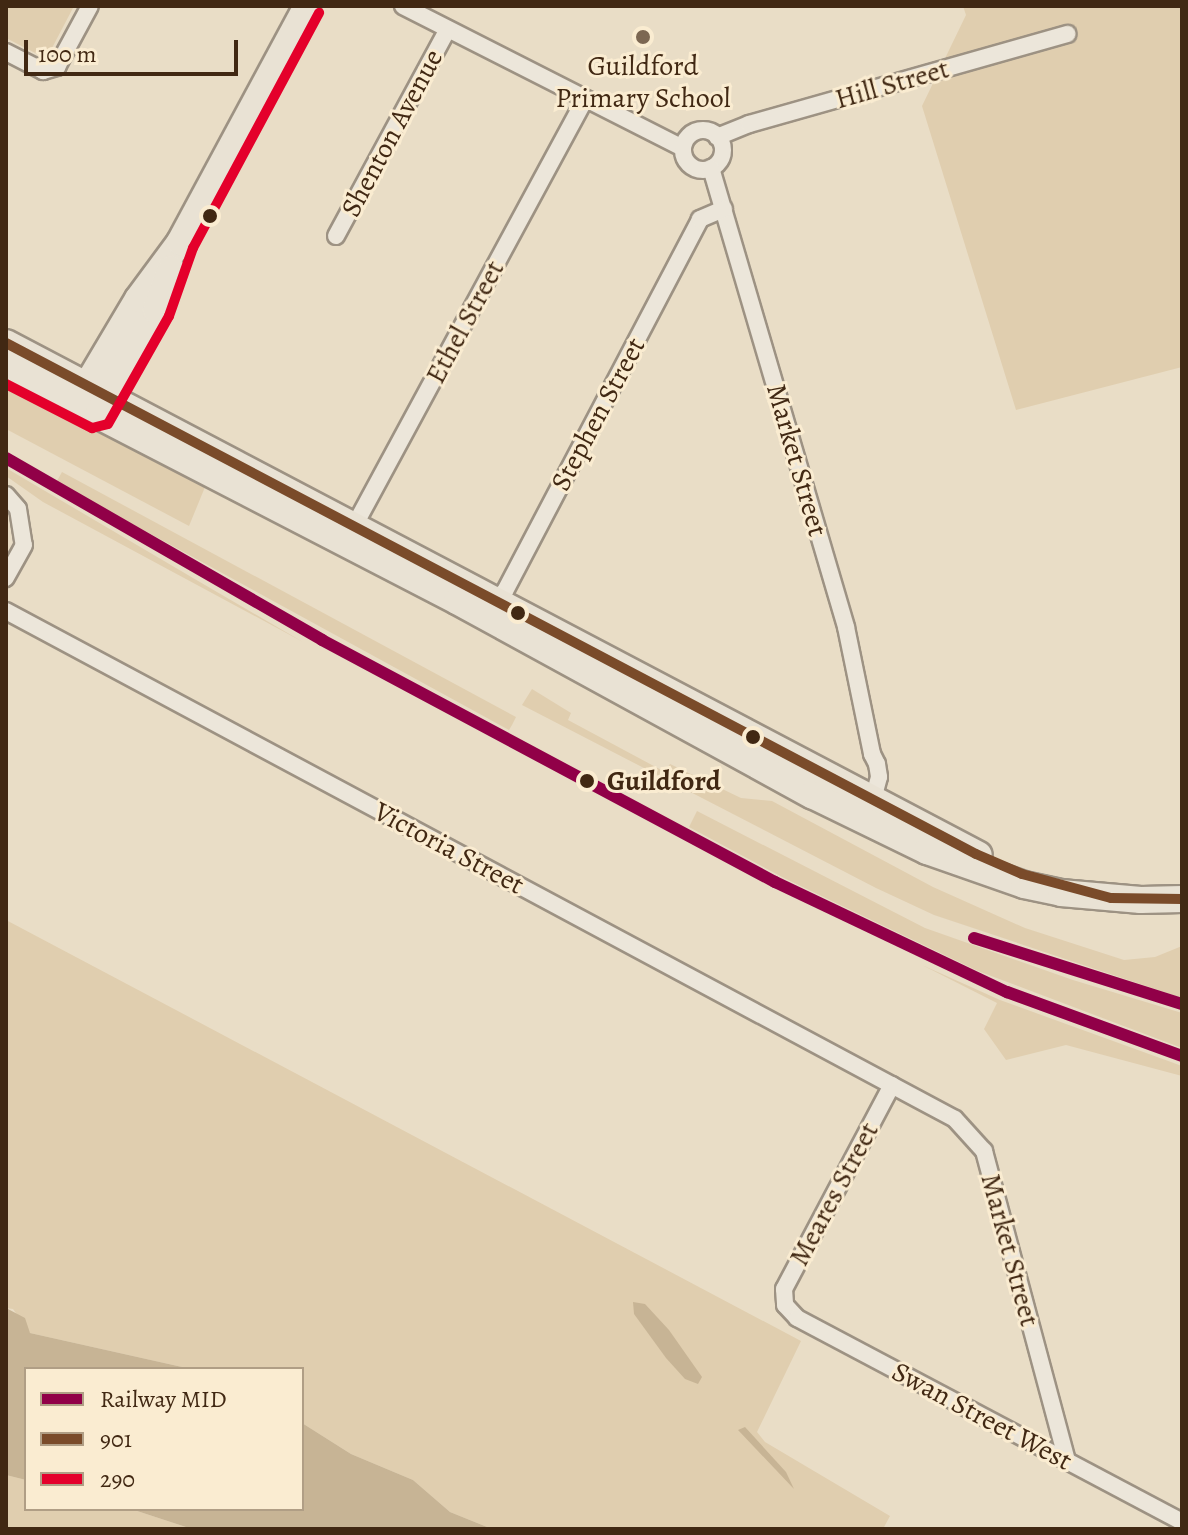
<!DOCTYPE html>
<style>
body{margin:0}
#map{position:relative;width:1188px;height:1535px;overflow:hidden;background:#e9ddc6;font-family:Alegreya,serif}
div>[style]{position:absolute}
.green>*{inset:0;background:#e0ceaf}
.water>*{inset:0;background:#c7b495}
.roads{filter:drop-shadow(2px 0 #9d9283) drop-shadow(-2px 0 #9d9283) drop-shadow(0 2px #9d9283) drop-shadow(0 -2px #9d9283)}
.minor>*{height:16px;margin:-8px;padding:0 8px;transform-origin:8px;border-radius:8px;background:#ece6da}
.minor>.ring{margin:-8px;padding:0;box-sizing:content-box;background:none;border:16px solid #ece6da;border-radius:50%}
.trunk>*{height:26px;margin:-13px;padding:0 13px;transform-origin:13px;border-radius:13px;background:#e9e2d4}
.bus-1>*{height:10px;margin:-5px;padding:0 5px;transform-origin:5px;border-radius:5px;background:#7a4b2a}
.bus-2>*{height:10px;margin:-5px;padding:0 5px;transform-origin:5px;border-radius:5px;background:#e4002b}
.rail-1>*{height:12px;margin:-6px;padding:0 6px;transform-origin:6px;border-radius:6px;background:#910048}
.dots>*{width:22px;height:22px;translate:-50% -50%;box-sizing:border-box;border:4px solid #faecd1;border-radius:50%}
span{translate:-50% -50%;white-space:nowrap;text-align:center;line-height:1.15;-webkit-text-stroke:6px #faecd1;paint-order:stroke}
.poi-label{font-size:28px;color:#412813}
.street-label{font-size:28px;color:#412813}
.stop-label{font-size:28px;color:#412813;font-weight:700}
.left{translate:0 -50%;text-align:left}
.frame{position:absolute;inset:0;border:8px solid #412813;pointer-events:none}
.legend{position:absolute;left:24px;top:1367px;width:280px;height:144px;box-sizing:border-box;background:#faecd1;border:2px solid #b09e85;margin:0;padding:10px 14px;list-style:none;font-size:24px;color:#412813}
.legend li{display:flex;align-items:center;gap:16px;height:40px}
.legend b{width:40px;border:2px solid #b09e85}
.scale{position:absolute;left:24px;top:40px;width:214px;height:36px;box-sizing:border-box;border:4px solid #412813;border-top:0;padding-left:10px;font-size:24px;line-height:28px;white-space:nowrap;color:#412813;-webkit-text-stroke:6px #faecd1;paint-order:stroke}
</style>
<div id="map">
<div class="green">
<i style="clip-path:polygon(6px 6px,74px 6px,52px 48px,39px 55px,6px 38px)"></i>
<i style="clip-path:polygon(963px 6px,1182px 6px,1182px 367px,1016px 410px,922px 106px,966px 15px)"></i>
<i style="clip-path:polygon(6px 377px,198px 480px,205px 487px,189px 526px,6px 429px)"></i>
<i style="clip-path:polygon(6px 468px,193px 578px,303px 642px,43px 502px,6px 476px)"></i>
<i style="clip-path:polygon(62px 472px,516px 717px,512px 725px,509px 730px,105px 509px,57px 481px)"></i>
<i style="clip-path:polygon(532px 689px,571px 713px,568px 720px,665px 772px,670px 764px,741px 798px,772px 801px,933px 887px,1025px 928px,1124px 960px,1155px 957px,1182px 946px,1182px 998px,934px 915px,876px 888px,522px 705px)"></i>
<i style="clip-path:polygon(697px 811px,925px 928px,1073px 980px,1182px 1013px,1182px 1048px,978px 971px,784px 878px,689px 827px)"></i>
<i style="clip-path:polygon(6px 920px,801px 1341px,757px 1432px,765px 1442px,890px 1516px,883px 1529px,492px 1529px,450px 1512px,413px 1480px,351px 1454px,302px 1423px,302px 1369px,191px 1369px,30px 1333px,13px 1309px,6px 1308px)"></i>
<i style="clip-path:polygon(922px 965px,1000px 1000px,1182px 1066px,1182px 1076px,1066px 1045px,1006px 1060px,984px 1029px,997px 1003px)"></i>
<i style="clip-path:polygon(6px 1475px,26px 1480px,26px 1509px,131px 1509px,192px 1529px,6px 1529px)"></i>
</div>
<div class="water">
<i style="clip-path:polygon(633px 1302px,645px 1304px,669px 1330px,702px 1377px,698px 1384px,685px 1379px,666px 1358px,634px 1314px)"></i>
<i style="clip-path:polygon(6px 1308px,25px 1318px,30px 1333px,191px 1369px,26px 1369px,26px 1480px,6px 1475px)"></i>
<i style="clip-path:polygon(302px 1423px,351px 1454px,413px 1480px,450px 1512px,492px 1529px,192px 1529px,131px 1509px,302px 1509px)"></i>
<i style="clip-path:polygon(745px 1427px,786px 1472px,794px 1489px,738px 1430px)"></i>
</div>
<div class="roads">
<div class="minor">
<i style="left:403px;top:6px;width:314px;rotate:26.9deg"></i>
<i style="left:6px;top:52px;width:42px;rotate:27.2deg"></i>
<i style="left:43px;top:71px;width:15px;rotate:-16deg"></i>
<i style="left:57px;top:67px;width:69px;rotate:-61.6deg"></i>
<i class="ring" style="left:683px;top:130px;width:24px;height:24px"></i>
<i style="left:717px;top:137px;width:35px;rotate:-22deg"></i>
<i style="left:749px;top:124px;width:331px;rotate:-15.8deg"></i>
<i style="left:711px;top:168px;width:478px;rotate:73.6deg"></i>
<i style="left:846px;top:627px;width:130px;rotate:78.4deg"></i>
<i style="left:872px;top:754px;width:11px;rotate:63deg"></i>
<i style="left:877px;top:764px;width:13px;rotate:81deg"></i>
<i style="left:879px;top:777px;width:30px;rotate:105deg"></i>
<i style="left:336px;top:236px;width:235px;rotate:-61.6deg"></i>
<i style="left:6px;top:495px;width:18px;rotate:49deg"></i>
<i style="left:18px;top:509px;width:36px;rotate:81deg"></i>
<i style="left:24px;top:545px;width:38px;rotate:119deg"></i>
<i style="left:351px;top:532px;width:490px;rotate:-61.6deg"></i>
<i style="left:6px;top:611px;width:1076px;rotate:28.16deg"></i>
<i style="left:955px;top:1119px;width:43px;rotate:47.8deg"></i>
<i style="left:984px;top:1151px;width:321px;rotate:75deg"></i>
<i style="left:498px;top:612px;width:22px;rotate:-72deg"></i>
<i style="left:505px;top:591px;width:420px;rotate:-62.3deg"></i>
<i style="left:700px;top:219px;width:26px;rotate:-23deg"></i>
<i style="left:892px;top:1085px;width:231px;rotate:117.9deg"></i>
<i style="left:784px;top:1289px;width:16px;rotate:86deg"></i>
<i style="left:785px;top:1305px;width:18px;rotate:47deg"></i>
<i style="left:797px;top:1318px;width:436px;rotate:27.9deg"></i>
</div>
<div class="trunk">
<i style="left:6px;top:343px;width:1099px;rotate:27.75deg"></i>
<i style="left:6px;top:368px;width:508px;rotate:27.32deg"></i>
<i style="left:457px;top:601px;width:405px;rotate:28.7deg"></i>
<i style="left:812px;top:795px;width:128px;rotate:26deg"></i>
<i style="left:927px;top:851px;width:103px;rotate:19.3deg"></i>
<i style="left:1024px;top:885px;width:38px;rotate:12deg"></i>
<i style="left:1061px;top:893px;width:80px;rotate:5deg"></i>
<i style="left:1141px;top:900px;width:41px;rotate:-1.4deg"></i>
<i style="left:78px;top:400px;width:117px;rotate:-59.3deg"></i>
<i style="left:138px;top:299px;width:71px;rotate:-53.6deg"></i>
<i style="left:180px;top:242px;width:268px;rotate:-61.7deg"></i>
<i style="left:99px;top:412px;width:117px;rotate:-60.8deg"></i>
<i style="left:156px;top:310px;width:44px;rotate:-69.9deg"></i>
</div>
</div>
<div class="bus-1">
<i style="left:6px;top:343px;width:1096px;rotate:27.78deg"></i>
<i style="left:976px;top:854px;width:50px;rotate:23.5deg"></i>
<i style="left:1022px;top:874px;width:92px;rotate:15.1deg"></i>
<i style="left:1111px;top:898px;width:71px;rotate:0.8deg"></i>
</div>
<div class="bus-2">
<i style="left:6px;top:384px;width:97px;rotate:27.1deg"></i>
<i style="left:92px;top:428px;width:16px;rotate:-14deg"></i>
<i style="left:108px;top:424px;width:124px;rotate:-60.5deg"></i>
<i style="left:169px;top:316px;width:72px;rotate:-70.6deg"></i>
<i style="left:193px;top:248px;width:267px;rotate:-61.8deg"></i>
</div>
<div class="rail-1">
<i style="left:6px;top:458px;width:365px;rotate:29.9deg"></i>
<i style="left:322px;top:640px;width:514px;rotate:28.11deg"></i>
<i style="left:775px;top:882px;width:257px;rotate:25.4deg"></i>
<i style="left:1007px;top:992px;width:186px;rotate:20.1deg"></i>
<i style="left:974px;top:938px;width:218px;rotate:17.6deg"></i>
</div>
<div class="dots">
<i style="left:643px;top:37px;background:#7c6752"></i>
<i style="left:210px;top:216px;background:#412813"></i>
<i style="left:518px;top:613px;background:#412813"></i>
<i style="left:753px;top:737px;background:#412813"></i>
<i style="left:587px;top:781px;background:#412813"></i>
</div>
<div class="poi-label">
<span style="left:643px;top:82px">Guildford<br>Primary School</span>
</div>
<div class="street-label">
<span style="left:892px;top:84px;rotate:-16deg">Hill Street</span>
<span style="left:392px;top:133px;rotate:-62deg">Shenton Avenue</span>
<span style="left:465px;top:322px;rotate:-62deg">Ethel Street</span>
<span style="left:598px;top:414px;rotate:-62deg">Stephen Street</span>
<span style="left:797px;top:460px;rotate:74deg">Market Street</span>
<span style="left:449px;top:848px;rotate:28deg">Victoria Street</span>
<span style="left:834px;top:1194px;rotate:-62deg">Meares Street</span>
<span style="left:1010px;top:1250px;rotate:75deg">Market Street</span>
<span style="left:982px;top:1416px;rotate:28deg">Swan Street West</span>
</div>
<div class="stop-label">
<span class="left" style="left:607px;top:781px">Guildford</span>
</div>
<div class="frame"></div>
<ul class="legend">
<li><b style="height:10px;background:#910048"></b>Railway MID</li>
<li><b style="height:10px;background:#7a4b2a"></b>901</li>
<li><b style="height:10px;background:#e4002b"></b>290</li>
</ul>
<div class="scale">100 m</div>
</div>
